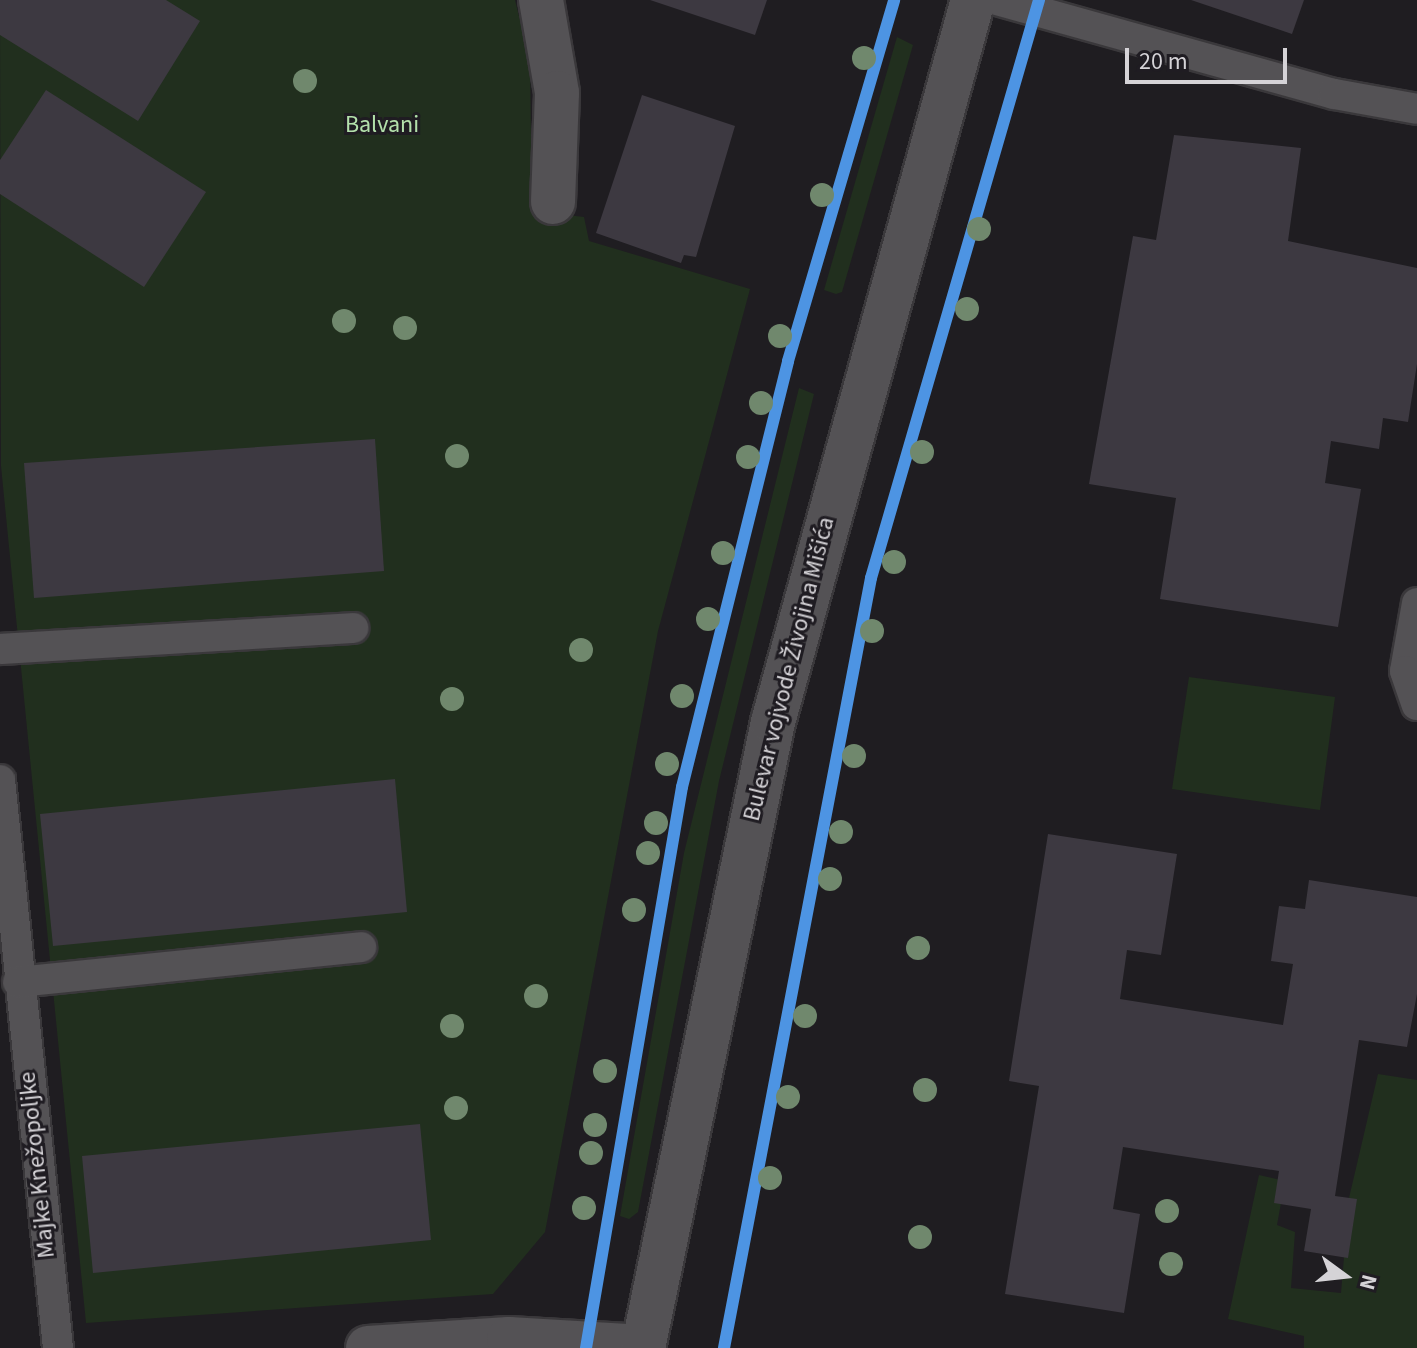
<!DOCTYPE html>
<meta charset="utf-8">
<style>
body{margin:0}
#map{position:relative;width:1417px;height:1348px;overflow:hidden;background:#1f1d21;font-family:"Source Sans 3",sans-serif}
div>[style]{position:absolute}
.green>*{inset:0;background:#212f1e}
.building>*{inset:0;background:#3d3941}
.roads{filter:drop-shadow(2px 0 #3a383b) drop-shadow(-2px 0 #3a383b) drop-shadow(0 2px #3a383b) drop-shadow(0 -2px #3a383b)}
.service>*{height:30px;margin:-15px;padding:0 15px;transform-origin:15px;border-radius:15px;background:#545255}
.minor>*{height:44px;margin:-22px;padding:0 22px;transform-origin:22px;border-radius:22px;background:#545255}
.tertiary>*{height:44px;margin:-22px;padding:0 22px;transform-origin:22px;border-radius:22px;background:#545255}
.cycleway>*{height:12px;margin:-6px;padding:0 6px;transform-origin:6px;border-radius:6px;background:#4d94e3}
.trees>*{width:24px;height:24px;margin:-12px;border-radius:50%;background:#70886d}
span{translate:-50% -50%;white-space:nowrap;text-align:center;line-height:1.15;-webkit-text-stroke:6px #1f1c22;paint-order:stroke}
.park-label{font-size:24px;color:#b3e0ab}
.street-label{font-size:24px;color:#d5d3d7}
.north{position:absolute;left:1305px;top:1236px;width:80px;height:80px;-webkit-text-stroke:6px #1f1c22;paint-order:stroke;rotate:105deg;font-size:22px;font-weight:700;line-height:32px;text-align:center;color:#d5d3d7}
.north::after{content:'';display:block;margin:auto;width:28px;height:36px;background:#d5d3d7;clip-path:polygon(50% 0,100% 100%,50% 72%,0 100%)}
.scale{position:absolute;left:1125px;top:48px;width:162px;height:36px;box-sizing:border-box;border:4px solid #d5d3d7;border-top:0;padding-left:10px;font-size:24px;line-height:28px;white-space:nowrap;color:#d5d3d7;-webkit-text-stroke:6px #1f1c22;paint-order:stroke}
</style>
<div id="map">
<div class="green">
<i style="clip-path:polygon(0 0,515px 0,530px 61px,532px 211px,584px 217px,589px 241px,750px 289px,658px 631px,545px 1232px,493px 1294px,86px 1323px,1px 466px)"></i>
<i style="clip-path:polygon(897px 37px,913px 45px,842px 292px,836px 294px,824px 290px)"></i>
<i style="clip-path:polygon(799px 388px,814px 394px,719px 781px,638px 1212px,629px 1219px,620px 1216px,684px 853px)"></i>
<i style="clip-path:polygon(1189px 677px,1335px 697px,1320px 810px,1172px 789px)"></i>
<i style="clip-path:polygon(1378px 1074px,1417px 1080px,1417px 1348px,1304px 1348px,1304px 1336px,1228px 1319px,1259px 1175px,1285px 1181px,1277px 1225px,1295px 1232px,1291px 1288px,1341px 1293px,1349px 1198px)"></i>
</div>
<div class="building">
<i style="clip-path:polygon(0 0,166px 0,200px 21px,138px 121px,0 35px)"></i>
<i style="clip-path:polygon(650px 0,767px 0,755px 35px)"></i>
<i style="clip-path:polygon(1191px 0,1304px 0,1292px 34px)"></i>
<i style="clip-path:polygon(46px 90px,206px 192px,144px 287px,0 194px,0 160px)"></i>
<i style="clip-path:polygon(642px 95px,735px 126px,696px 257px,684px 255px,681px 263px,596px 233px)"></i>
<i style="clip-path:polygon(1174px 135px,1301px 148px,1288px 241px,1417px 268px,1417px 364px,1408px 422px,1383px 418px,1379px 449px,1331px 441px,1325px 483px,1361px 489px,1338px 627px,1160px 599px,1176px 498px,1089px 484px,1133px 236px,1156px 240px)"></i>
<i style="clip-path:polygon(375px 439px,384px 571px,34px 598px,24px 463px)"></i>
<i style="clip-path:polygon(395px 779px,407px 912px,53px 946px,40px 814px)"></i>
<i style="clip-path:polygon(1048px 834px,1177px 854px,1161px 955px,1127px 950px,1120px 999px,1283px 1025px,1293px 964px,1271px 961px,1279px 906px,1305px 909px,1309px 880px,1417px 897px,1417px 994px,1407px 1047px,1359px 1040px,1335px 1196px,1357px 1199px,1348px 1258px,1304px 1251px,1311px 1209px,1274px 1203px,1279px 1171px,1123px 1147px,1113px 1209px,1140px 1214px,1124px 1313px,1005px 1294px,1039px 1086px,1009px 1081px)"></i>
<i style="clip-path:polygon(420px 1124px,431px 1240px,93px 1273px,82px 1156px)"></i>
</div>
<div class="roads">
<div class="service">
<i style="left:997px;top:0;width:350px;rotate:15.6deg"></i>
<i style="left:1334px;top:94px;width:84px;rotate:10.2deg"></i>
<i style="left:1417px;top:603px;width:69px;rotate:100deg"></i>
<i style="left:1405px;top:671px;width:36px;rotate:71deg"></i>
<i style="left:0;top:649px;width:354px;rotate:-3.4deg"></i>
<i style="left:0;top:780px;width:571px;rotate:84.17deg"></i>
<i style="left:18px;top:982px;width:345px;rotate:-5.8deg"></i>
</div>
<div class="minor">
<i style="left:541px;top:0;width:94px;rotate:80.2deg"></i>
<i style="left:557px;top:93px;width:109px;rotate:92.1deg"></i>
<i style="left:368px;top:1348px;width:141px;rotate:-3.7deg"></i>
<i style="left:509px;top:1339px;width:135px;rotate:3.4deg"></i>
</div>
<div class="tertiary">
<i style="left:643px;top:1348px;width:639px;rotate:-78.27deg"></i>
<i style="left:773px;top:722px;width:749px;rotate:-74.52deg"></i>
</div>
</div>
<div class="cycleway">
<i style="left:586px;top:1348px;width:569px;rotate:-80.29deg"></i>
<i style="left:682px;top:787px;width:439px;rotate:-76deg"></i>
<i style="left:788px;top:361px;width:376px;rotate:-73.6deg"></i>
<i style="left:724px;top:1348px;width:784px;rotate:-79.19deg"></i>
<i style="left:871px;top:578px;width:602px;rotate:-73.79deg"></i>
</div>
<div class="trees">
<i style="left:864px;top:58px"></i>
<i style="left:305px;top:81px"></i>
<i style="left:822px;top:195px"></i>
<i style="left:979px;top:229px"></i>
<i style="left:967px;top:309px"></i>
<i style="left:344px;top:321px"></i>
<i style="left:405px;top:328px"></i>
<i style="left:780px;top:336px"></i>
<i style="left:761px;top:403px"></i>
<i style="left:922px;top:452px"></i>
<i style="left:457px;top:456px"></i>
<i style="left:748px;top:457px"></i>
<i style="left:723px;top:553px"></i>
<i style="left:894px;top:562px"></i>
<i style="left:708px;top:619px"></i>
<i style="left:872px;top:631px"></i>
<i style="left:581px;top:650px"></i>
<i style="left:682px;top:696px"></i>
<i style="left:452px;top:699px"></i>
<i style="left:854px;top:756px"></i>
<i style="left:667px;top:764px"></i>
<i style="left:656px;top:823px"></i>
<i style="left:841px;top:832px"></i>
<i style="left:648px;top:853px"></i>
<i style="left:830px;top:879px"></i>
<i style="left:634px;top:910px"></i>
<i style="left:918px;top:948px"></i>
<i style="left:536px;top:996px"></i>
<i style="left:805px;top:1016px"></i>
<i style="left:452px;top:1026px"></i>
<i style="left:605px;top:1071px"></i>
<i style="left:925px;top:1090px"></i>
<i style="left:788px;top:1097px"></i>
<i style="left:456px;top:1108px"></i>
<i style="left:595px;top:1125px"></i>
<i style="left:591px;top:1153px"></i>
<i style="left:770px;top:1178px"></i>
<i style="left:584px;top:1208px"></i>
<i style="left:1167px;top:1211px"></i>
<i style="left:920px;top:1237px"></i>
<i style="left:1171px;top:1264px"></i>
</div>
<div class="park-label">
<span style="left:382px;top:125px">Balvani</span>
</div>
<div class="street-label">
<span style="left:789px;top:669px;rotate:-76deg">Bulevar vojvode Živojina Mišića</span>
<span style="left:37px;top:1165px;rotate:-96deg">Majke Knežopoljke</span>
</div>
<div class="north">N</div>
<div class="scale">20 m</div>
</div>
